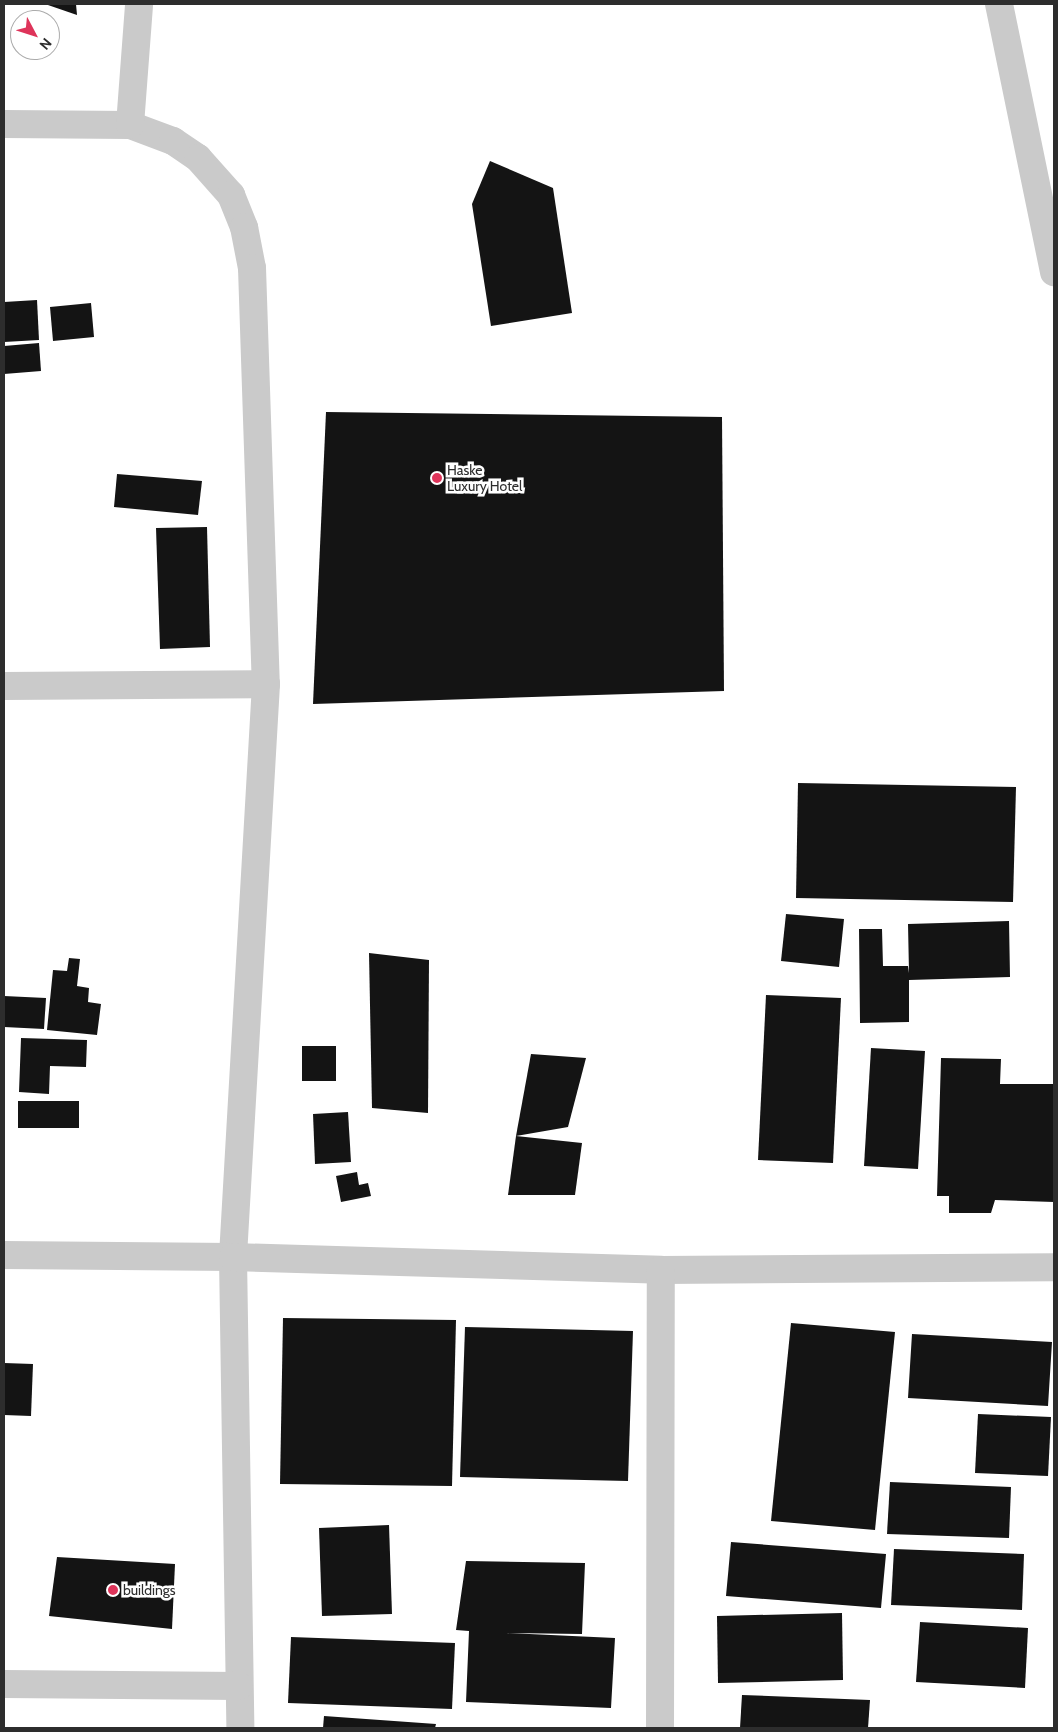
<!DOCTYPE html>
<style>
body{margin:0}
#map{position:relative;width:1058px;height:1732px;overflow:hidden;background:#fff;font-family:Cabin,sans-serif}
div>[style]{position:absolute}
.building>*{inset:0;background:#141414}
.minor>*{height:28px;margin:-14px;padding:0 14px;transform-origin:14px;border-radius:14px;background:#cacaca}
.dots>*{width:14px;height:14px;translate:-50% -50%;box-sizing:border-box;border:2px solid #fff;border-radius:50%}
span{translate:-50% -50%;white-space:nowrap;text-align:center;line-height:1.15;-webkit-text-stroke:5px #fff;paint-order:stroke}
.poi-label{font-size:14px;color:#2d2d2d}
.left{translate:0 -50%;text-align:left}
.frame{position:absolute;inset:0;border:5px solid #2d2d2d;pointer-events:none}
.north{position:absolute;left:10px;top:10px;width:50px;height:50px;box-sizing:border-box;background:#fff;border:1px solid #ababab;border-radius:50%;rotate:130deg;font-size:14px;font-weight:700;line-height:20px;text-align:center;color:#2d2d2d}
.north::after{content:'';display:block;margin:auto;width:18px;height:22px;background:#de345a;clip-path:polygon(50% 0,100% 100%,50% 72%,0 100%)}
</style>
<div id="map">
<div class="building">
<i style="clip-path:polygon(45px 4px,76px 4px,77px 15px)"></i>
<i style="clip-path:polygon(490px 161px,553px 188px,572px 313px,491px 326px,472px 204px)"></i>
<i style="clip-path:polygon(37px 300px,39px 340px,4px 342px,4px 302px)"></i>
<i style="clip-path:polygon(91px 303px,94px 337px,53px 341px,50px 307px)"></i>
<i style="clip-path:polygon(39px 343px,41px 371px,4px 374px,4px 346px)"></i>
<i style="clip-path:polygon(326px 412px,722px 417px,724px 691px,313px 704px)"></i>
<i style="clip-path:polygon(117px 474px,202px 481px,198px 515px,114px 507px)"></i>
<i style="clip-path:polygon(207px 527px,210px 647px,160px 649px,156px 528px)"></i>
<i style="clip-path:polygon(798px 783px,1016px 787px,1013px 902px,796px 898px)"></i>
<i style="clip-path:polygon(786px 914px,844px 919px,839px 967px,781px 961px)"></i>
<i style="clip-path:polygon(1009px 921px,1010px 977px,909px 980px,909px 1022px,860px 1023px,859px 929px,882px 929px,883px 966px,908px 966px,909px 973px,908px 924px)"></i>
<i style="clip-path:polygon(369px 953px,429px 960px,428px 1113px,372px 1108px)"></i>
<i style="clip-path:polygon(69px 958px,80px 959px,77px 986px,89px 988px,88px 1002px,101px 1004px,97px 1035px,47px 1030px,53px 970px,67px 971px)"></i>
<i style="clip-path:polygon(766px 995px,841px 998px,833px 1163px,758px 1160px)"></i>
<i style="clip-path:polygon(4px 996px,46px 998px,44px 1029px,4px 1027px)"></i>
<i style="clip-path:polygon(21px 1038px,87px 1040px,86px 1067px,50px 1066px,49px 1094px,19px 1092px)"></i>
<i style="clip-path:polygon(302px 1046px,336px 1046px,336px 1081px,302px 1081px)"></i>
<i style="clip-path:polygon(871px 1048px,925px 1051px,918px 1169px,864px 1166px)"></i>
<i style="clip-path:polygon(531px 1054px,586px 1058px,568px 1127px,516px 1136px)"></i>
<i style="clip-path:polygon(941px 1058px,1001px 1059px,1000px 1084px,1054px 1084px,1054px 1202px,995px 1200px,991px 1213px,949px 1213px,949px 1196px,937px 1196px)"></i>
<i style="clip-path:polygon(18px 1101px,79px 1101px,79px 1128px,18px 1128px)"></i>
<i style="clip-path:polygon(348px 1112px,351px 1162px,315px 1164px,313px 1114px)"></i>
<i style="clip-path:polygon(516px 1136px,582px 1143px,575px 1195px,508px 1195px)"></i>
<i style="clip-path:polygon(357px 1172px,359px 1185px,368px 1183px,371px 1196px,341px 1202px,336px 1176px)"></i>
<i style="clip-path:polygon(283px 1318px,456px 1320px,452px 1486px,280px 1484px)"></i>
<i style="clip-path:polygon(791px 1323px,895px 1332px,875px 1530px,771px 1521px)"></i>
<i style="clip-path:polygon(465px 1327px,633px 1331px,628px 1481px,460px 1477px)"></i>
<i style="clip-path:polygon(912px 1334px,1052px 1342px,1048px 1406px,908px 1398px)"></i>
<i style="clip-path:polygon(4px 1363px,33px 1364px,31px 1416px,4px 1415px)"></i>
<i style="clip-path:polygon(978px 1414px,1051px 1417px,1048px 1476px,975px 1473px)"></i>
<i style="clip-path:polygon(890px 1482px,1011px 1487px,1009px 1538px,887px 1534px)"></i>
<i style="clip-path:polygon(389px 1525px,392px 1614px,322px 1616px,319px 1528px)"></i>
<i style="clip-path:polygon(731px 1542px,886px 1554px,881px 1608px,726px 1596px)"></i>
<i style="clip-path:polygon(894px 1549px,1024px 1554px,1022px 1610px,891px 1605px)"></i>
<i style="clip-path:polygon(57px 1557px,175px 1564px,172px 1629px,49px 1616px)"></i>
<i style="clip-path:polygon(466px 1561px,585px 1563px,582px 1634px,506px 1633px,615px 1638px,611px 1708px,466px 1702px,469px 1631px,456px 1630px)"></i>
<i style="clip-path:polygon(842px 1613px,843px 1680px,718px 1683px,717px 1616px)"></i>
<i style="clip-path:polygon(920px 1622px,1028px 1628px,1025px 1688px,916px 1682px)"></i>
<i style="clip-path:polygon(291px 1637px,455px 1643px,452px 1709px,288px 1703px)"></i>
<i style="clip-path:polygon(742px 1695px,870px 1700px,868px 1728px,740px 1728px)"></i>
<i style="clip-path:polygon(324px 1716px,436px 1724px,435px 1728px,323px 1728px)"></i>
</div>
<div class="minor">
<i style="left:999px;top:4px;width:274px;rotate:78.4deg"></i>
<i style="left:4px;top:124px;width:126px;rotate:0.5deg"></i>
<i style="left:130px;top:125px;width:46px;rotate:20.4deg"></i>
<i style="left:173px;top:141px;width:30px;rotate:34deg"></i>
<i style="left:198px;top:158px;width:50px;rotate:48.3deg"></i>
<i style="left:231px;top:195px;width:35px;rotate:68deg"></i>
<i style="left:244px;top:227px;width:42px;rotate:79deg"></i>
<i style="left:252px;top:268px;width:416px;rotate:88.1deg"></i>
<i style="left:266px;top:684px;width:574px;rotate:93.3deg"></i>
<i style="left:233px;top:1257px;width:471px;rotate:89.1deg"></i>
<i style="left:130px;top:125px;width:121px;rotate:-85.7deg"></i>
<i style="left:4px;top:686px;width:262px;rotate:-0.4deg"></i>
<i style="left:4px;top:1255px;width:229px;rotate:0.5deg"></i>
<i style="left:233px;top:1257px;width:428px;rotate:1.7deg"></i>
<i style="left:661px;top:1270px;width:393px;rotate:-0.4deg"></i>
<i style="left:4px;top:1684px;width:235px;rotate:0.5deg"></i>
<i style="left:660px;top:1728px;width:458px;rotate:-89.9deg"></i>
</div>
<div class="dots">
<i style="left:437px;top:478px;background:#de345a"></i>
<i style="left:113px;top:1590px;background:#de345a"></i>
</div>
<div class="poi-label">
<span class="left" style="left:447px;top:478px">Haske<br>Luxury Hotel</span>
<span class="left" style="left:123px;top:1590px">buildings</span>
</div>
<div class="frame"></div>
<div class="north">N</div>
</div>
